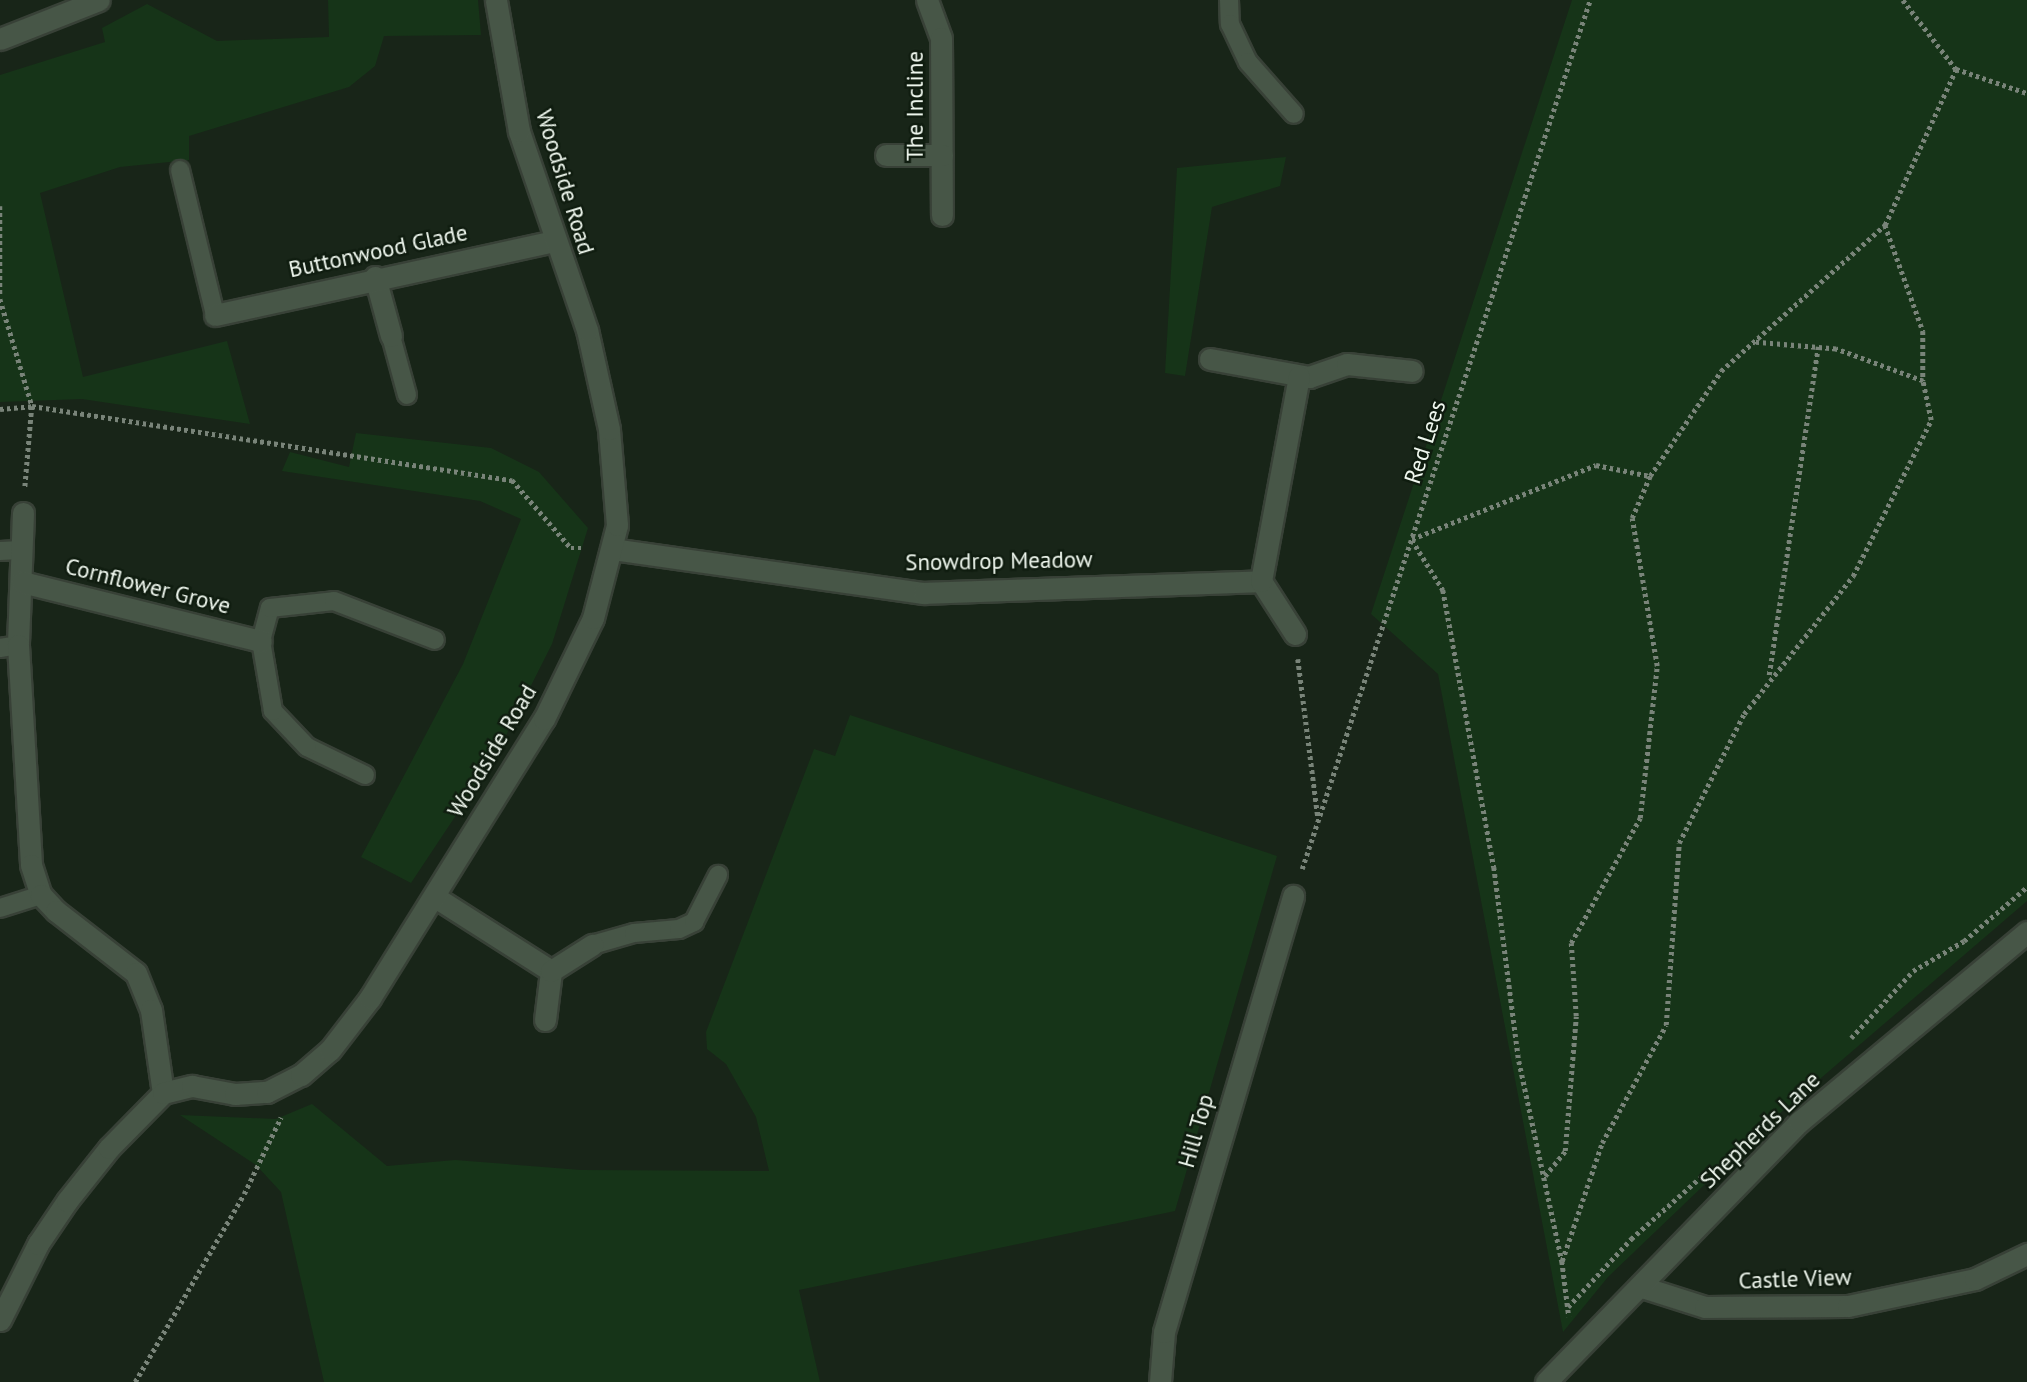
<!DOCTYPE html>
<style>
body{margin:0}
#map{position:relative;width:2027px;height:1382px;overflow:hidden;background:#182518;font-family:"PT Sans",sans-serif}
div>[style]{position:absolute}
.green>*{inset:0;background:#163418}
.path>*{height:4.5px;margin-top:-2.25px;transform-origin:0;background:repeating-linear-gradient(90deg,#798479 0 3.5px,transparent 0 7px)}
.roads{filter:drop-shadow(2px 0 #384137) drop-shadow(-2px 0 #384137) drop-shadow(0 2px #384137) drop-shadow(0 -2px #384137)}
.service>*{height:18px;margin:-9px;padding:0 9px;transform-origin:9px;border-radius:9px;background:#475647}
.minor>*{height:21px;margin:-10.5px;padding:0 10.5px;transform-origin:10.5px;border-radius:10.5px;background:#475647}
span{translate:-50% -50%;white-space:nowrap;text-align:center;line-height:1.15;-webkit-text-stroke:5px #0f1c0f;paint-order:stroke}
.street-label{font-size:23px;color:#eff7ee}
</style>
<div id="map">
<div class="green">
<i style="clip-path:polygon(328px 0,478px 0,481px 35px,384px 36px,375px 66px,349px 87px,189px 136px,189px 160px,120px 167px,40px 193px,83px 377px,227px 341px,250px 424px,82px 399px,0 402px,0 75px,105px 42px,102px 28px,147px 4px,217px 41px,329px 37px)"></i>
<i style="clip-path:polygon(1572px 0,2027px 0,2027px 901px,1771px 1121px,1608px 1277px,1563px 1332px,1438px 674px,1371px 614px)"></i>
<i style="clip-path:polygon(1286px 157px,1280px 186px,1212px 207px,1185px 376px,1165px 373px,1177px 168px)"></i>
<i style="clip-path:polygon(356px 433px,491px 448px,539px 472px,588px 528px,552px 644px,496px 755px,411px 883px,361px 857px,463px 664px,521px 519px,480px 501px,282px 471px,290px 452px,349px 467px)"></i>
<i style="clip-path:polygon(850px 715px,1277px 856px,1175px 1211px,799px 1290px,820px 1382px,324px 1382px,281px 1192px,256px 1165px,180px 1115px,276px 1119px,312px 1104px,387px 1166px,455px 1160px,581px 1170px,769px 1171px,756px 1117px,726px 1064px,707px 1049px,706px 1032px,814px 749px,835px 756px)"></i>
</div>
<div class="path">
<i style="left:1903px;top:0;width:87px;rotate:52.5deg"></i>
<i style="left:0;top:206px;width:90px;rotate:90deg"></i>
<i style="left:1885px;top:225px;width:113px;rotate:70.3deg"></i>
<i style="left:1923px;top:331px;width:50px;rotate:90deg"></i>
<i style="left:0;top:299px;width:112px;rotate:73.3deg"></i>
<i style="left:32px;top:406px;width:82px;rotate:94.9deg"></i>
<i style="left:0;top:409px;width:32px;rotate:-5deg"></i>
<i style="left:32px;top:406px;width:486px;rotate:8.8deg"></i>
<i style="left:512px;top:480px;width:90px;rotate:49.1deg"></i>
<i style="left:571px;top:548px;width:11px"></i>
<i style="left:1412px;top:539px;width:198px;rotate:-21.9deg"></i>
<i style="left:1596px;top:465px;width:55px;rotate:11.5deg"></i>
<i style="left:1650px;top:476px;width:127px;rotate:-55.9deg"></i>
<i style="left:1721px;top:371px;width:220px;rotate:-41.7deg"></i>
<i style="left:1885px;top:225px;width:171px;rotate:-65.5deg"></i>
<i style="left:1956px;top:69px;width:75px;rotate:18.7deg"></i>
<i style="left:1412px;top:540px;width:59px;rotate:58.2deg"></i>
<i style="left:1443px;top:590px;width:282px;rotate:79.6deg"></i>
<i style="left:1494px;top:867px;width:196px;rotate:82.7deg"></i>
<i style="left:1519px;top:1061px;width:205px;rotate:77.9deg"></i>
<i style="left:1562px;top:1261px;width:56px;rotate:82.9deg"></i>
<i style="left:1298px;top:659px;width:159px;rotate:82.8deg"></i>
<i style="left:1769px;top:675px;width:332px;rotate:-81.5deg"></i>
<i style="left:1302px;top:869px;width:915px;rotate:-71.66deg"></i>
<i style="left:1851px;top:1038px;width:91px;rotate:-47.2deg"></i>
<i style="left:1913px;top:971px;width:59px;rotate:-30.5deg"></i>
<i style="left:1964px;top:941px;width:83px;rotate:-40.6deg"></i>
<i style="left:1545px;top:1176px;width:32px;rotate:-51deg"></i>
<i style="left:1565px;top:1151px;width:135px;rotate:-85.3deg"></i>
<i style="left:1576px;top:1016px;width:73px;rotate:-93.9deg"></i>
<i style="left:1571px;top:943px;width:143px;rotate:-61.1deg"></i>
<i style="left:1640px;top:818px;width:153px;rotate:-83.6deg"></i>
<i style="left:1657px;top:666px;width:150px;rotate:-99.6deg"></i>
<i style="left:1632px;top:518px;width:46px;rotate:-66.8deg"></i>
<i style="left:1562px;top:1261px;width:125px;rotate:-71.3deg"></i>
<i style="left:1602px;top:1143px;width:134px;rotate:-61.5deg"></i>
<i style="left:1666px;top:1025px;width:182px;rotate:-85.9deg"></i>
<i style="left:1679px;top:843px;width:144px;rotate:-63.3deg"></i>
<i style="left:1744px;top:714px;width:176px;rotate:-51.7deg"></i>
<i style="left:1853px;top:576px;width:174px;rotate:-63.4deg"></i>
<i style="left:1931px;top:420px;width:40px;rotate:-102deg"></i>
<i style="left:1923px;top:381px;width:93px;rotate:-159.8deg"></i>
<i style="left:1836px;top:349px;width:83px;rotate:-175.2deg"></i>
<i style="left:1568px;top:1307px;width:93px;rotate:-47.2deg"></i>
<i style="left:1631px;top:1239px;width:107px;rotate:-41.6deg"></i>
<i style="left:135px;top:1382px;width:217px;rotate:-59.9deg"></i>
<i style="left:244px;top:1194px;width:85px;rotate:-64.3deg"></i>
</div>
<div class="roads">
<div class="service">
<i style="left:1229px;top:0;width:24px;rotate:88deg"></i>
<i style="left:1230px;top:24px;width:42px;rotate:64.7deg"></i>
<i style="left:1248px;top:62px;width:69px;rotate:48.5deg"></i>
<i style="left:180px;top:170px;width:149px;rotate:76.4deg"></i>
<i style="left:391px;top:336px;width:61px;rotate:74.8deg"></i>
<i style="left:0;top:551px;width:21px;rotate:-3deg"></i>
<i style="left:0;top:648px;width:18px;rotate:-9deg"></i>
<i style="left:365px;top:775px;width:64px;rotate:-154.2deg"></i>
<i style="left:307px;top:747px;width:50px;rotate:-133.4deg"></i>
<i style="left:273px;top:711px;width:71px;rotate:-99.7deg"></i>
<i style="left:261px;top:641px;width:34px;rotate:-75deg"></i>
<i style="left:270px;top:608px;width:64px;rotate:-6.2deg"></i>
<i style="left:334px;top:601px;width:108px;rotate:21.1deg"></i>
<i style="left:0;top:908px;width:43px;rotate:-17.6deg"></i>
<i style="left:592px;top:945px;width:44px;rotate:-15.9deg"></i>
<i style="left:634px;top:933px;width:45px;rotate:-5.1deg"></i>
<i style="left:679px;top:929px;width:17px;rotate:-25deg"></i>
<i style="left:694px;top:922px;width:53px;rotate:-62.9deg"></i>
</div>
<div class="minor">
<i style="left:927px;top:0;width:40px;rotate:69.8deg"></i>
<i style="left:941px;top:38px;width:177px;rotate:89.7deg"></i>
<i style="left:0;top:39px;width:106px;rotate:-21.5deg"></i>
<i style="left:886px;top:155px;width:56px"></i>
<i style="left:375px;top:277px;width:61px;rotate:74.8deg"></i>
<i style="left:215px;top:315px;width:346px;rotate:-12.3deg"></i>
<i style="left:1210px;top:359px;width:101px;rotate:10.3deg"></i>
<i style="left:1309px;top:377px;width:40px;rotate:-18.9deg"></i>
<i style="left:1347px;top:364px;width:65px;rotate:6.1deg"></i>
<i style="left:23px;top:513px;width:132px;rotate:92.2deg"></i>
<i style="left:18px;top:645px;width:220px;rotate:86.6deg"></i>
<i style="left:31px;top:865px;width:32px;rotate:72deg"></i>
<i style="left:41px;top:895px;width:22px;rotate:47deg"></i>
<i style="left:56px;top:911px;width:101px;rotate:37.8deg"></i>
<i style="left:136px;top:973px;width:40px;rotate:68deg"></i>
<i style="left:151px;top:1010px;width:84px;rotate:81.8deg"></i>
<i style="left:613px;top:549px;width:314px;rotate:8.1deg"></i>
<i style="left:924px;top:593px;width:337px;rotate:-2deg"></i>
<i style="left:22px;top:582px;width:246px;rotate:13.9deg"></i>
<i style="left:1295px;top:634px;width:63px;rotate:-122.7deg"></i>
<i style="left:1261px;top:581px;width:208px;rotate:-79.5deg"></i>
<i style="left:435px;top:897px;width:138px;rotate:32.5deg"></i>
<i style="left:545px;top:1020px;width:49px;rotate:-83deg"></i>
<i style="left:551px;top:971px;width:49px;rotate:-32.4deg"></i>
<i style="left:1642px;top:1287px;width:66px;rotate:17.6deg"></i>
<i style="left:1705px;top:1307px;width:143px;rotate:-0.4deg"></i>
<i style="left:1848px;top:1306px;width:130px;rotate:-12deg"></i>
<i style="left:1975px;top:1279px;width:58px;rotate:-25.7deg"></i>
<i style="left:0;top:1320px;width:85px;rotate:-63.4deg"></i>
<i style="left:38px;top:1244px;width:52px;rotate:-56deg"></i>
<i style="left:67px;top:1201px;width:68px;rotate:-51.6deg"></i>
<i style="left:109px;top:1148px;width:77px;rotate:-45.5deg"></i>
<i style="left:163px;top:1093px;width:30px;rotate:-14deg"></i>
<i style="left:192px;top:1086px;width:44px;rotate:10.5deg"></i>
<i style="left:235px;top:1094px;width:32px;rotate:-4deg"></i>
<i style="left:267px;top:1092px;width:38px;rotate:-27deg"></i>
<i style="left:301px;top:1075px;width:38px;rotate:-41deg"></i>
<i style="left:330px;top:1050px;width:66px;rotate:-52.4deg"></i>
<i style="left:370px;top:998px;width:329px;rotate:-58.1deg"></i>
<i style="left:544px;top:719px;width:112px;rotate:-64.1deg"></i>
<i style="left:593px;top:618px;width:96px;rotate:-75.5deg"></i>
<i style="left:617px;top:525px;width:96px;rotate:-94.8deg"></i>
<i style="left:609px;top:429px;width:101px;rotate:-102.5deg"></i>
<i style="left:587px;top:330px;width:210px;rotate:-108.9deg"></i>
<i style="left:519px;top:131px;width:133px;rotate:-100deg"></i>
<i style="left:1160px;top:1382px;width:50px;rotate:-85.4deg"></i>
<i style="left:1164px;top:1332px;width:455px;rotate:-73.5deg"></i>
<i style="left:1546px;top:1382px;width:363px;rotate:-45.8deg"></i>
<i style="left:1799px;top:1122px;width:297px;rotate:-39.8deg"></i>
</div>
</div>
<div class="street-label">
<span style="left:915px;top:106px;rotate:-90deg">The Incline</span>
<span style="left:565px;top:182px;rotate:73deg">Woodside Road</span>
<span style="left:378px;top:251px;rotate:-12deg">Buttonwood Glade</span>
<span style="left:1425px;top:442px;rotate:-72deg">Red Lees</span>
<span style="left:999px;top:561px;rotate:-1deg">Snowdrop Meadow</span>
<span style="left:148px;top:586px;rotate:14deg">Cornflower Grove</span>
<span style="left:492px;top:751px;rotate:-59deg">Woodside Road</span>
<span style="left:1760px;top:1130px;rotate:-44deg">Shepherds Lane</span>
<span style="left:1196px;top:1131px;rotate:-74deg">Hill Top</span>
<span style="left:1795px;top:1279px;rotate:-2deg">Castle View</span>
</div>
</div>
